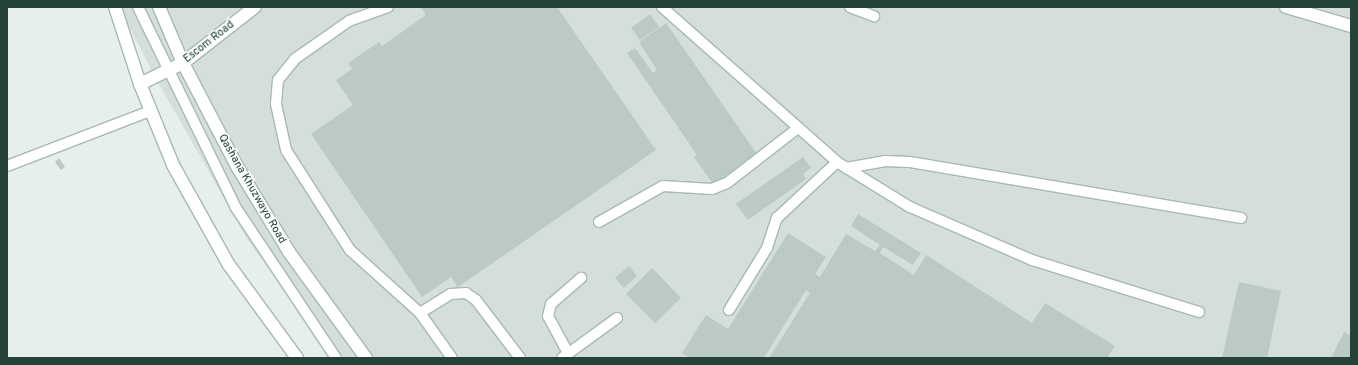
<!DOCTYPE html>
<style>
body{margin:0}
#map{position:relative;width:1358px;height:365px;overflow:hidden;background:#e6efeb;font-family:Overpass,sans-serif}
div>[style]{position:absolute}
.built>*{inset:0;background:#d4dfda}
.building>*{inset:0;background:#bbcac4}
.roads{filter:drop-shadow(1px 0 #a8b8b2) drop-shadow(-1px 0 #a8b8b2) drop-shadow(0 1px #a8b8b2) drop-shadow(0 -1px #a8b8b2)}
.service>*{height:10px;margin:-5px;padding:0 5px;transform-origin:5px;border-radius:5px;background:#fff}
.tertiary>*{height:12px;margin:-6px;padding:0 6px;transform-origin:6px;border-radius:6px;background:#fff}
.secondary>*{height:12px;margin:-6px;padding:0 6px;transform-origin:6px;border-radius:6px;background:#fff}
span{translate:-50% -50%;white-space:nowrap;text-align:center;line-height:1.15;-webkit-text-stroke:3.5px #f7fbf9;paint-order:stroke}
.street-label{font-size:11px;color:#24423a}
.frame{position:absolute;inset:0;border:8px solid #24423a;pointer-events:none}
</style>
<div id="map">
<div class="built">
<i style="clip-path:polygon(119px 7px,1351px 7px,1351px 358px,333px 358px,247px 239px,155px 77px)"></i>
</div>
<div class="building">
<i style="clip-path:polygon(421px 7px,557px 7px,656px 150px,458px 287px,451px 277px,422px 297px,311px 134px,353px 105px,336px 80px,352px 69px,348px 63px,379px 42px,382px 46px,426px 15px)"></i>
<i style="clip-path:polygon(650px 14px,659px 27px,640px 40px,631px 28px)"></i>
<i style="clip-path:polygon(666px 23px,757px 154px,713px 184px,694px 157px,697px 155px,627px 53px,635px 48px,653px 73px,657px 70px,639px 42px)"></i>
<i style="clip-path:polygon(803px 157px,811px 168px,803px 174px,806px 179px,748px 220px,736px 204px)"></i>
<i style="clip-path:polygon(59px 158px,65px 167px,61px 170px,55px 162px)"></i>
<i style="clip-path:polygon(858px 214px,921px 253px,913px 265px,883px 247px,880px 253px,914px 275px,926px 255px,1032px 323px,1045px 303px,1115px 346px,1107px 358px,769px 358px,810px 293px,806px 290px,764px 358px,690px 358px,682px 353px,706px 315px,728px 329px,788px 233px,826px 257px,815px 274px,820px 277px,846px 234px,875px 251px,880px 245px,851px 226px)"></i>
<i style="clip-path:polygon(629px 266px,637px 276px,624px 288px,615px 278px)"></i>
<i style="clip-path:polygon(652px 268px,681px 298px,655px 323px,626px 294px)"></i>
<i style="clip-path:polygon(1239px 282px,1281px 291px,1267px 358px,1222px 358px)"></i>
<i style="clip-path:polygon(1344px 332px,1351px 336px,1351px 358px,1331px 358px)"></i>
</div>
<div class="roads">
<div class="service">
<i style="left:138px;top:7px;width:224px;rotate:64deg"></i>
<i style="left:236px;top:208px;width:180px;rotate:56.3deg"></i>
<i style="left:388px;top:7px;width:41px;rotate:160.3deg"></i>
<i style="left:349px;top:21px;width:66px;rotate:144.9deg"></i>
<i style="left:295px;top:59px;width:27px;rotate:129deg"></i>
<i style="left:278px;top:80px;width:24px;rotate:95deg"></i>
<i style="left:276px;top:104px;width:47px;rotate:77.7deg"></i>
<i style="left:286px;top:150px;width:119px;rotate:57.4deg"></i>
<i style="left:350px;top:250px;width:94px;rotate:42deg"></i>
<i style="left:420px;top:313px;width:55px;rotate:54.6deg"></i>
<i style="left:662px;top:7px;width:234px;rotate:41.5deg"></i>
<i style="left:837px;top:162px;width:86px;rotate:31.7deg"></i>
<i style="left:910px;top:207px;width:133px;rotate:23.5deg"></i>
<i style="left:1032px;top:260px;width:175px;rotate:17.3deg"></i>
<i style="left:850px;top:7px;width:26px;rotate:21deg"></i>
<i style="left:7px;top:166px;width:153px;rotate:-21deg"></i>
<i style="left:846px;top:168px;width:39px;rotate:-10deg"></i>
<i style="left:884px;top:161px;width:26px;rotate:2deg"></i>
<i style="left:910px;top:162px;width:336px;rotate:9.6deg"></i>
<i style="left:599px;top:222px;width:73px;rotate:-29.4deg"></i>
<i style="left:663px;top:186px;width:49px;rotate:3.5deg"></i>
<i style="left:712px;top:189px;width:16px;rotate:-22deg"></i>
<i style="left:727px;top:183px;width:90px;rotate:-37.8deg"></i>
<i style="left:729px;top:310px;width:73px;rotate:-58.5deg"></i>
<i style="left:767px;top:248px;width:32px;rotate:-72deg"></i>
<i style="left:777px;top:218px;width:82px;rotate:-43deg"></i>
<i style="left:420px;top:313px;width:36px;rotate:-32deg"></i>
<i style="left:451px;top:294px;width:15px;rotate:-4deg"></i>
<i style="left:466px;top:293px;width:12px;rotate:35deg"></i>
<i style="left:476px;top:300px;width:73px;rotate:52.8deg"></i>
<i style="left:568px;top:353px;width:42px;rotate:-118.4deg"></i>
<i style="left:548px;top:316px;width:12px;rotate:-76deg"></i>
<i style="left:551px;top:304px;width:40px;rotate:-41deg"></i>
<i style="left:562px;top:358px;width:68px;rotate:-36deg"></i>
</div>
<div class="tertiary">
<i style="left:1286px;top:7px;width:68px;rotate:16.3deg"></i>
<i style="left:140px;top:84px;width:48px;rotate:-26deg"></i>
<i style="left:183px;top:63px;width:91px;rotate:-37.9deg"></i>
</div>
<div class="secondary">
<i style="left:115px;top:7px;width:81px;rotate:72deg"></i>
<i style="left:140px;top:84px;width:87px;rotate:67.8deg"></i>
<i style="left:173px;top:165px;width:115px;rotate:60.8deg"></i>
<i style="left:229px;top:265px;width:115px;rotate:53.8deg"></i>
<i style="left:159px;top:7px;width:61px;rotate:66.8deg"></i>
<i style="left:183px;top:63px;width:119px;rotate:62.4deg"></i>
<i style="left:238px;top:168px;width:98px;rotate:58.7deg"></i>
<i style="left:289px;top:252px;width:131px;rotate:54deg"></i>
</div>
</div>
<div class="street-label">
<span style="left:209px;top:42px;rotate:-38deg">Escom Road</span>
<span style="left:252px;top:189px;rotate:60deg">Qashana Khuzwayo Road</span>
</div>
<div class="frame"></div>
</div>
